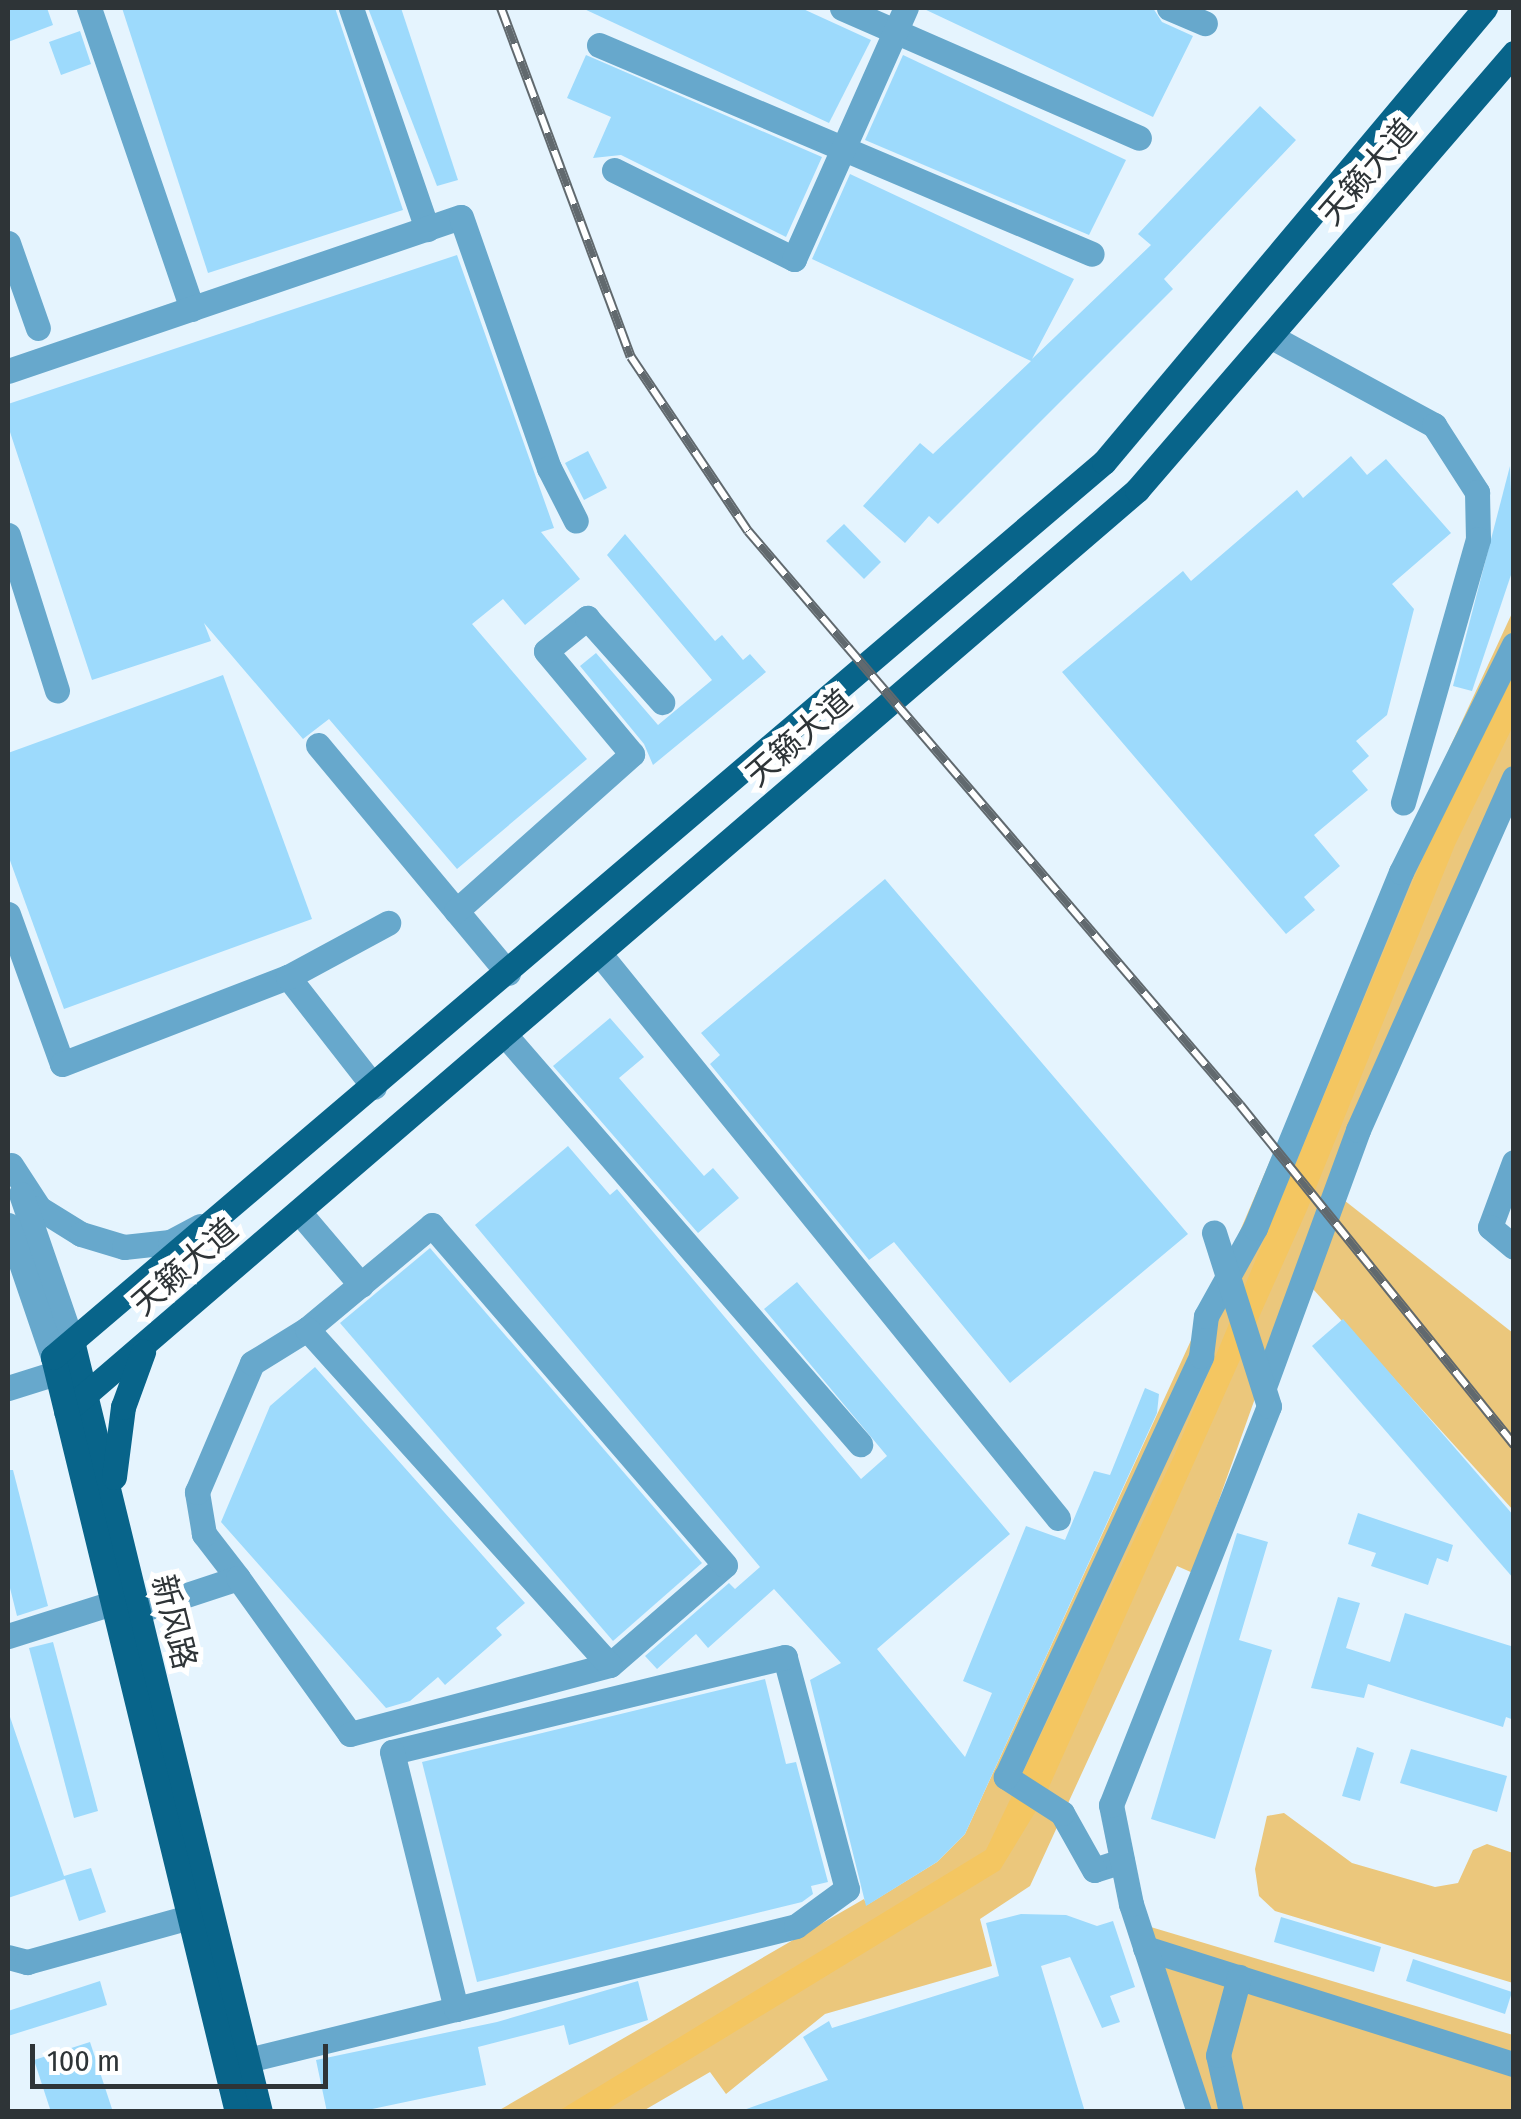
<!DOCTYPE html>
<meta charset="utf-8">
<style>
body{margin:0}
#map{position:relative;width:1521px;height:2119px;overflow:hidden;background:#e5f4fe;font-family:"Fira Sans Condensed","Noto Sans SC",sans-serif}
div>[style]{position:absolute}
.green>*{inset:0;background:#ebc77c}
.water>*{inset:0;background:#f4c661}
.building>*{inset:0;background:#9ddafc}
.minor>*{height:25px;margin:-12.5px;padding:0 12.5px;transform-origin:12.5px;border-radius:12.5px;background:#67a8cc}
.major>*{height:25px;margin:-12.5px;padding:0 12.5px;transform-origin:12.5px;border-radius:12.5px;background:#08648a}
.rail>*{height:10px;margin-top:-5px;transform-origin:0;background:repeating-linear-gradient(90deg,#fff 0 19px,#61696e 0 38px);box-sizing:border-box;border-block:2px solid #61696e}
span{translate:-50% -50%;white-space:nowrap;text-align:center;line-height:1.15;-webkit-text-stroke:10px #fff;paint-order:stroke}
.street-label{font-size:32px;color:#2e3437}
.frame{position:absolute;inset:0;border:10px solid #2e3437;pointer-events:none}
.scale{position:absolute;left:30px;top:2044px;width:298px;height:45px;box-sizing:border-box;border:5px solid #2e3437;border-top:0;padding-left:12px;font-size:30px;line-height:35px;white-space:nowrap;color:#2e3437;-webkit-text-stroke:8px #fff;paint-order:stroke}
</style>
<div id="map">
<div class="green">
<i style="clip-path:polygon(1513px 611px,1513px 778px,1313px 1235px,1193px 1573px,1177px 1566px,1030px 1886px,980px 1919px,992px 1966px,825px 2014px,726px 2094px,710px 2072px,643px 2111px,496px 2112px,864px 1899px,867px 1905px,937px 1862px,965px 1834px,1225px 1266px,1413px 827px)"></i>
<i style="clip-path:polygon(1335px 1193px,1513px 1333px,1513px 1510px,1303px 1278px)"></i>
<i style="clip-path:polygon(1284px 1813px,1352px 1863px,1435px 1887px,1458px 1883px,1473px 1850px,1487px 1844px,1513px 1853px,1513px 1983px,1275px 1911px,1259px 1896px,1255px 1869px,1267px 1816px)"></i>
<i style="clip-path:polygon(1134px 1922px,1513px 2035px,1513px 2111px,1199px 2111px)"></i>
</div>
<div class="water">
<i style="clip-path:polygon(1513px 676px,1513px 726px,1455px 845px,1307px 1210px,1045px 1796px,1000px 1870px,605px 2111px,557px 2112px,986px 1850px,1174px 1456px,1432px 836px)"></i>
</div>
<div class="building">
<i style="clip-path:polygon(8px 8px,47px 8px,53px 25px,8px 42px)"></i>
<i style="clip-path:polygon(122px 8px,335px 8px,403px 210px,208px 273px)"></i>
<i style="clip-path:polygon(368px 8px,401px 8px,458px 180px,437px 186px)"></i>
<i style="clip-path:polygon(582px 8px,801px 8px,871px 40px,829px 123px)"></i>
<i style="clip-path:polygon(922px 8px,1153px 8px,1162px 22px,1193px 36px,1153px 117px)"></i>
<i style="clip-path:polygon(80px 31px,91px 64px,61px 75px,49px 42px)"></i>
<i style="clip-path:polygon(586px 55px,822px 157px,786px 237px,621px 155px,593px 158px,611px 117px,567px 98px)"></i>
<i style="clip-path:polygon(903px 55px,1126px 160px,1089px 235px,865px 140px)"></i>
<i style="clip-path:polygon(1260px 106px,1296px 140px,1164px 279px,1173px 289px,938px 524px,929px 516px,905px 543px,863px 506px,920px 443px,933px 454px,1031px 361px,812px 259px,850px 174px,1074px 279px,1032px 359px,1151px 245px,1138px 234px)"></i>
<i style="clip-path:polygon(457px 255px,554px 528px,541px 532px,580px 579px,525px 625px,503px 599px,472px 624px,587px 759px,457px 869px,329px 719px,303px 739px,204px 623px,211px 641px,92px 680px,8px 426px,8px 404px)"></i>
<i style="clip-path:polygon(588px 451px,607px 488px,584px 500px,565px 463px)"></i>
<i style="clip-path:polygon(1351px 456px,1367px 475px,1386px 459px,1451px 533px,1392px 584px,1414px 609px,1387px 715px,1356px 741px,1369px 756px,1352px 771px,1368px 790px,1314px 835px,1340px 866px,1304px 897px,1315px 910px,1286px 934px,1062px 672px,1183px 571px,1191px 581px,1297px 490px,1303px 498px)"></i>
<i style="clip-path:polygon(1510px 466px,1514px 566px,1472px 691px,1453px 686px)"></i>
<i style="clip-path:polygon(844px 524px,881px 562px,864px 579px,826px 541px)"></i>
<i style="clip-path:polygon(625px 534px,715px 641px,722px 635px,743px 660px,750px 654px,766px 672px,653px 765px,644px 744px,580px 666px,596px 653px,658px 725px,712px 680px,607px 555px)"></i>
<i style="clip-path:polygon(223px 675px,312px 919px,64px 1009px,8px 855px,8px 753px)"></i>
<i style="clip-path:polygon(885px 879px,1188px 1234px,1010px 1383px,894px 1242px,869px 1260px,710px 1064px,720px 1055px,701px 1033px)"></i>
<i style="clip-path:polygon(610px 1018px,644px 1057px,619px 1078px,704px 1176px,713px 1168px,739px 1198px,698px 1233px,553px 1066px)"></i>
<i style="clip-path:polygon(568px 1146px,610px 1195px,617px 1189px,861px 1479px,887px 1456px,764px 1309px,797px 1282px,1010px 1534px,877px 1649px,965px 1757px,992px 1693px,963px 1681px,1026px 1526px,1065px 1540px,1094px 1471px,1110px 1475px,1145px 1388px,1159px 1394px,1157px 1413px,965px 1834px,937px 1862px,866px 1906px,810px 1680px,841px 1663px,774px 1589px,708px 1648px,696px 1634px,657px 1669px,645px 1656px,729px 1583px,735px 1589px,760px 1567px,475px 1225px)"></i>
<i style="clip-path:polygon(430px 1248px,702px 1563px,613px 1641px,340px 1323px)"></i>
<i style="clip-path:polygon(1343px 1319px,1514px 1516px,1514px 1579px,1312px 1346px)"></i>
<i style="clip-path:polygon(315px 1367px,525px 1603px,496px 1628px,502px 1635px,445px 1685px,438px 1677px,410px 1701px,386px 1708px,221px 1522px,270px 1406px)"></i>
<i style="clip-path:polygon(8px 1470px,13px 1470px,48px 1606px,17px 1616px,8px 1580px)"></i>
<i style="clip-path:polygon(1358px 1513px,1453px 1545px,1448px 1562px,1437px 1558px,1428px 1585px,1371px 1566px,1376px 1553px,1348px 1544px)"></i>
<i style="clip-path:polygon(1237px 1533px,1268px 1542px,1239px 1640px,1272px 1650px,1215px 1839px,1151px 1819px)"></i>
<i style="clip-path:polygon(1338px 1597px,1360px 1603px,1346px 1648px,1390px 1662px,1405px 1613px,1514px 1647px,1514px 1720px,1506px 1717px,1503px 1727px,1368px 1684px,1364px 1698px,1311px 1688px)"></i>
<i style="clip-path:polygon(53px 1642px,98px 1811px,74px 1818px,29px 1648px)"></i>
<i style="clip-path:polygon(765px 1679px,786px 1764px,796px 1762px,828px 1882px,811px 1886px,813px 1894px,802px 1902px,477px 1982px,422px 1762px)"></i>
<i style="clip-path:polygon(8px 1711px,64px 1876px,91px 1868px,106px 1912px,79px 1921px,65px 1879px,8px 1898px)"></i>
<i style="clip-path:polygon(1357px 1747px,1374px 1753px,1360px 1801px,1342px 1796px)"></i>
<i style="clip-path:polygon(1411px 1749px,1507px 1776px,1497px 1812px,1400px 1783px)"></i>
<i style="clip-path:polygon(1021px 1914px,1066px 1915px,1097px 1926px,1113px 1921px,1135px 1987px,1110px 1996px,1120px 2022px,1102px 2028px,1070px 1957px,1041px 1966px,1085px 2112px,738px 2112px,828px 2080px,803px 2037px,829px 2021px,832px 2028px,999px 1976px,986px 1923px)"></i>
<i style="clip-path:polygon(1281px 1917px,1381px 1947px,1374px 1972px,1274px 1942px)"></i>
<i style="clip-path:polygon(1413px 1959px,1512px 1992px,1505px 2014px,1406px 1981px)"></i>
<i style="clip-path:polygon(100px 1981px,107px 2005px,8px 2036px,8px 2011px)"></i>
<i style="clip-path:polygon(638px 1981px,648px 2020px,569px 2045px,564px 2025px,478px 2047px,486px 2085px,358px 2112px,327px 2112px,316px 2060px,497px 2022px)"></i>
<i style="clip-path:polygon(90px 2042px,113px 2112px,51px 2112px,34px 2060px)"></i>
</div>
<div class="minor">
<i style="left:89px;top:8px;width:318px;rotate:71.1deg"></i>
<i style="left:351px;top:8px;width:234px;rotate:71deg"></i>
<i style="left:842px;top:8px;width:324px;rotate:23.6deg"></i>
<i style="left:1169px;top:8px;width:39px;rotate:23deg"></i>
<i style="left:599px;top:45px;width:535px;rotate:22.97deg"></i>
<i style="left:614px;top:170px;width:201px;rotate:26.3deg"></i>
<i style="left:794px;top:259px;width:275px;rotate:-66deg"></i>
<i style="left:8px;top:243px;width:90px;rotate:70.6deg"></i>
<i style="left:1270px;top:336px;width:187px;rotate:28.5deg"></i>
<i style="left:1434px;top:425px;width:80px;rotate:57.3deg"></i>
<i style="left:1477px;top:492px;width:47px;rotate:88.8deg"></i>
<i style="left:1478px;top:539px;width:274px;rotate:105.9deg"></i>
<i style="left:8px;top:371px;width:478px;rotate:-18.8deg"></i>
<i style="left:461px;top:217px;width:266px;rotate:70.7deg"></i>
<i style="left:549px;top:468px;width:59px;rotate:63deg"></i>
<i style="left:8px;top:535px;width:163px;rotate:72.5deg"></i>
<i style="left:318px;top:745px;width:297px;rotate:50.2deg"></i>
<i style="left:456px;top:911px;width:236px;rotate:-41.7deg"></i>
<i style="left:632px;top:754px;width:134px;rotate:-129.9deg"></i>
<i style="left:546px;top:651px;width:53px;rotate:-38.8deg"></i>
<i style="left:587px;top:618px;width:113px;rotate:48.2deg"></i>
<i style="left:8px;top:914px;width:159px;rotate:70.2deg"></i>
<i style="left:62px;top:1064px;width:242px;rotate:-21.1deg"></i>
<i style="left:599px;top:953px;width:728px;rotate:50.91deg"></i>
<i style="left:505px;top:1035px;width:542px;rotate:49.04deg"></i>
<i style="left:374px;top:1087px;width:140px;rotate:-128deg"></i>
<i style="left:288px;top:977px;width:114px;rotate:-28.4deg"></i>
<i style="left:1514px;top:1162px;width:69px;rotate:110.3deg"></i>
<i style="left:1490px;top:1227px;width:31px;rotate:40deg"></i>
<i style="left:11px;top:1165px;width:51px;rotate:56.9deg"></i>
<i style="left:39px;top:1208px;width:49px;rotate:31.8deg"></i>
<i style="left:81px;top:1234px;width:45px;rotate:16.8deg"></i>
<i style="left:124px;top:1247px;width:46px;rotate:-6.2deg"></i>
<i style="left:170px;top:1242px;width:34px;rotate:-28deg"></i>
<i style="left:21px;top:1194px;width:160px;rotate:71deg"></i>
<i style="left:299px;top:1212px;width:96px;rotate:49.7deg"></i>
<i style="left:8px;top:1225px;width:139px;rotate:71.2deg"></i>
<i style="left:1264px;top:1387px;width:274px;rotate:-69.9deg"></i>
<i style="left:1358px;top:1130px;width:385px;rotate:-66.1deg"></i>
<i style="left:8px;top:1388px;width:50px;rotate:-17.4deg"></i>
<i style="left:238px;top:1578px;width:56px;rotate:-127.7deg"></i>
<i style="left:204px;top:1534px;width:43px;rotate:-99.5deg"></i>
<i style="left:197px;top:1492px;width:140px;rotate:-66.9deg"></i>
<i style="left:252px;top:1363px;width:65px;rotate:-31.7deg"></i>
<i style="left:138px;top:1611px;width:105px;rotate:-18.3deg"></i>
<i style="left:238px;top:1578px;width:192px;rotate:54.3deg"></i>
<i style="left:350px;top:1734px;width:269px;rotate:-14.9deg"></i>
<i style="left:610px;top:1665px;width:152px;rotate:-41deg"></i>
<i style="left:725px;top:1565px;width:449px;rotate:-130.8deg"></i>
<i style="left:432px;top:1225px;width:163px;rotate:140.2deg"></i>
<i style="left:307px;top:1329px;width:452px;rotate:48deg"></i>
<i style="left:8px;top:1636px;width:109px;rotate:-17.6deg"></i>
<i style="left:1122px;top:1861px;width:29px;rotate:162deg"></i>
<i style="left:1094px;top:1870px;width:65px;rotate:-119.3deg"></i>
<i style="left:1062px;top:1813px;width:67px;rotate:-147.3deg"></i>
<i style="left:1006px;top:1777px;width:464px;rotate:-65.1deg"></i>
<i style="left:1201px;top:1356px;width:40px;rotate:-82.9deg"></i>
<i style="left:1206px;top:1316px;width:101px;rotate:-60.9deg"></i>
<i style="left:1255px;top:1228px;width:385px;rotate:-67.7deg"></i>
<i style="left:1401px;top:872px;width:254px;rotate:-63.6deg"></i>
<i style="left:1145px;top:1948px;width:387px;rotate:17.5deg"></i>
<i style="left:8px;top:1957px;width:20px;rotate:15deg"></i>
<i style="left:27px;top:1962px;width:168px;rotate:-15.5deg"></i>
<i style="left:248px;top:2060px;width:214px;rotate:-13.8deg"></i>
<i style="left:456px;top:2009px;width:350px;rotate:-13.7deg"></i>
<i style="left:796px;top:1926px;width:63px;rotate:-36deg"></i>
<i style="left:847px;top:1889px;width:240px;rotate:-105deg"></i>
<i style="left:785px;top:1657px;width:404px;rotate:166.4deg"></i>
<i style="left:392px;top:1752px;width:265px;rotate:76deg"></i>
<i style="left:1199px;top:2112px;width:219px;rotate:-108.1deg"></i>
<i style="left:1131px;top:1904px;width:101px;rotate:-101.4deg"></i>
<i style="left:1111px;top:1805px;width:429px;rotate:-68.4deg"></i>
<i style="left:1269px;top:1406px;width:182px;rotate:-107.6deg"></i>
<i style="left:1231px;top:2112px;width:58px;rotate:-102.8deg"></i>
<i style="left:1218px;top:2055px;width:81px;rotate:-74.9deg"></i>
</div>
<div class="major">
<i style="left:73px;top:1345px;width:789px;rotate:76.3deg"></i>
<i style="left:66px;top:1411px;width:1413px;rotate:-40.69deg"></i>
<i style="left:1137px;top:490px;width:577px;rotate:-49.22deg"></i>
<i style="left:114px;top:1477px;width:71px;rotate:-82.7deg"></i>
<i style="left:123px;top:1407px;width:59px;rotate:-70deg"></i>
<i style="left:237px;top:2112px;width:777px;rotate:-103.7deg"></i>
<i style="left:53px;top:1357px;width:1380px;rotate:-40.42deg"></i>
<i style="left:1104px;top:462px;width:593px;rotate:-50deg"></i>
</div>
<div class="rail">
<i style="left:501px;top:8px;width:372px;rotate:69.6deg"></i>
<i style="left:631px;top:357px;width:210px;rotate:56.1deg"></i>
<i style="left:748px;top:531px;width:756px;rotate:49.4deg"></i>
<i style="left:1240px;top:1105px;width:437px;rotate:51.1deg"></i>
</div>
<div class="street-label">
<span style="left:1368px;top:172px;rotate:-49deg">天籁大道</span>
<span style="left:799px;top:738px;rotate:-41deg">天籁大道</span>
<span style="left:185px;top:1267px;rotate:-41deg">天籁大道</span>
<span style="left:174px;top:1622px;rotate:76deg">新风路</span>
</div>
<div class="frame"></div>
<div class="scale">100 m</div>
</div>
